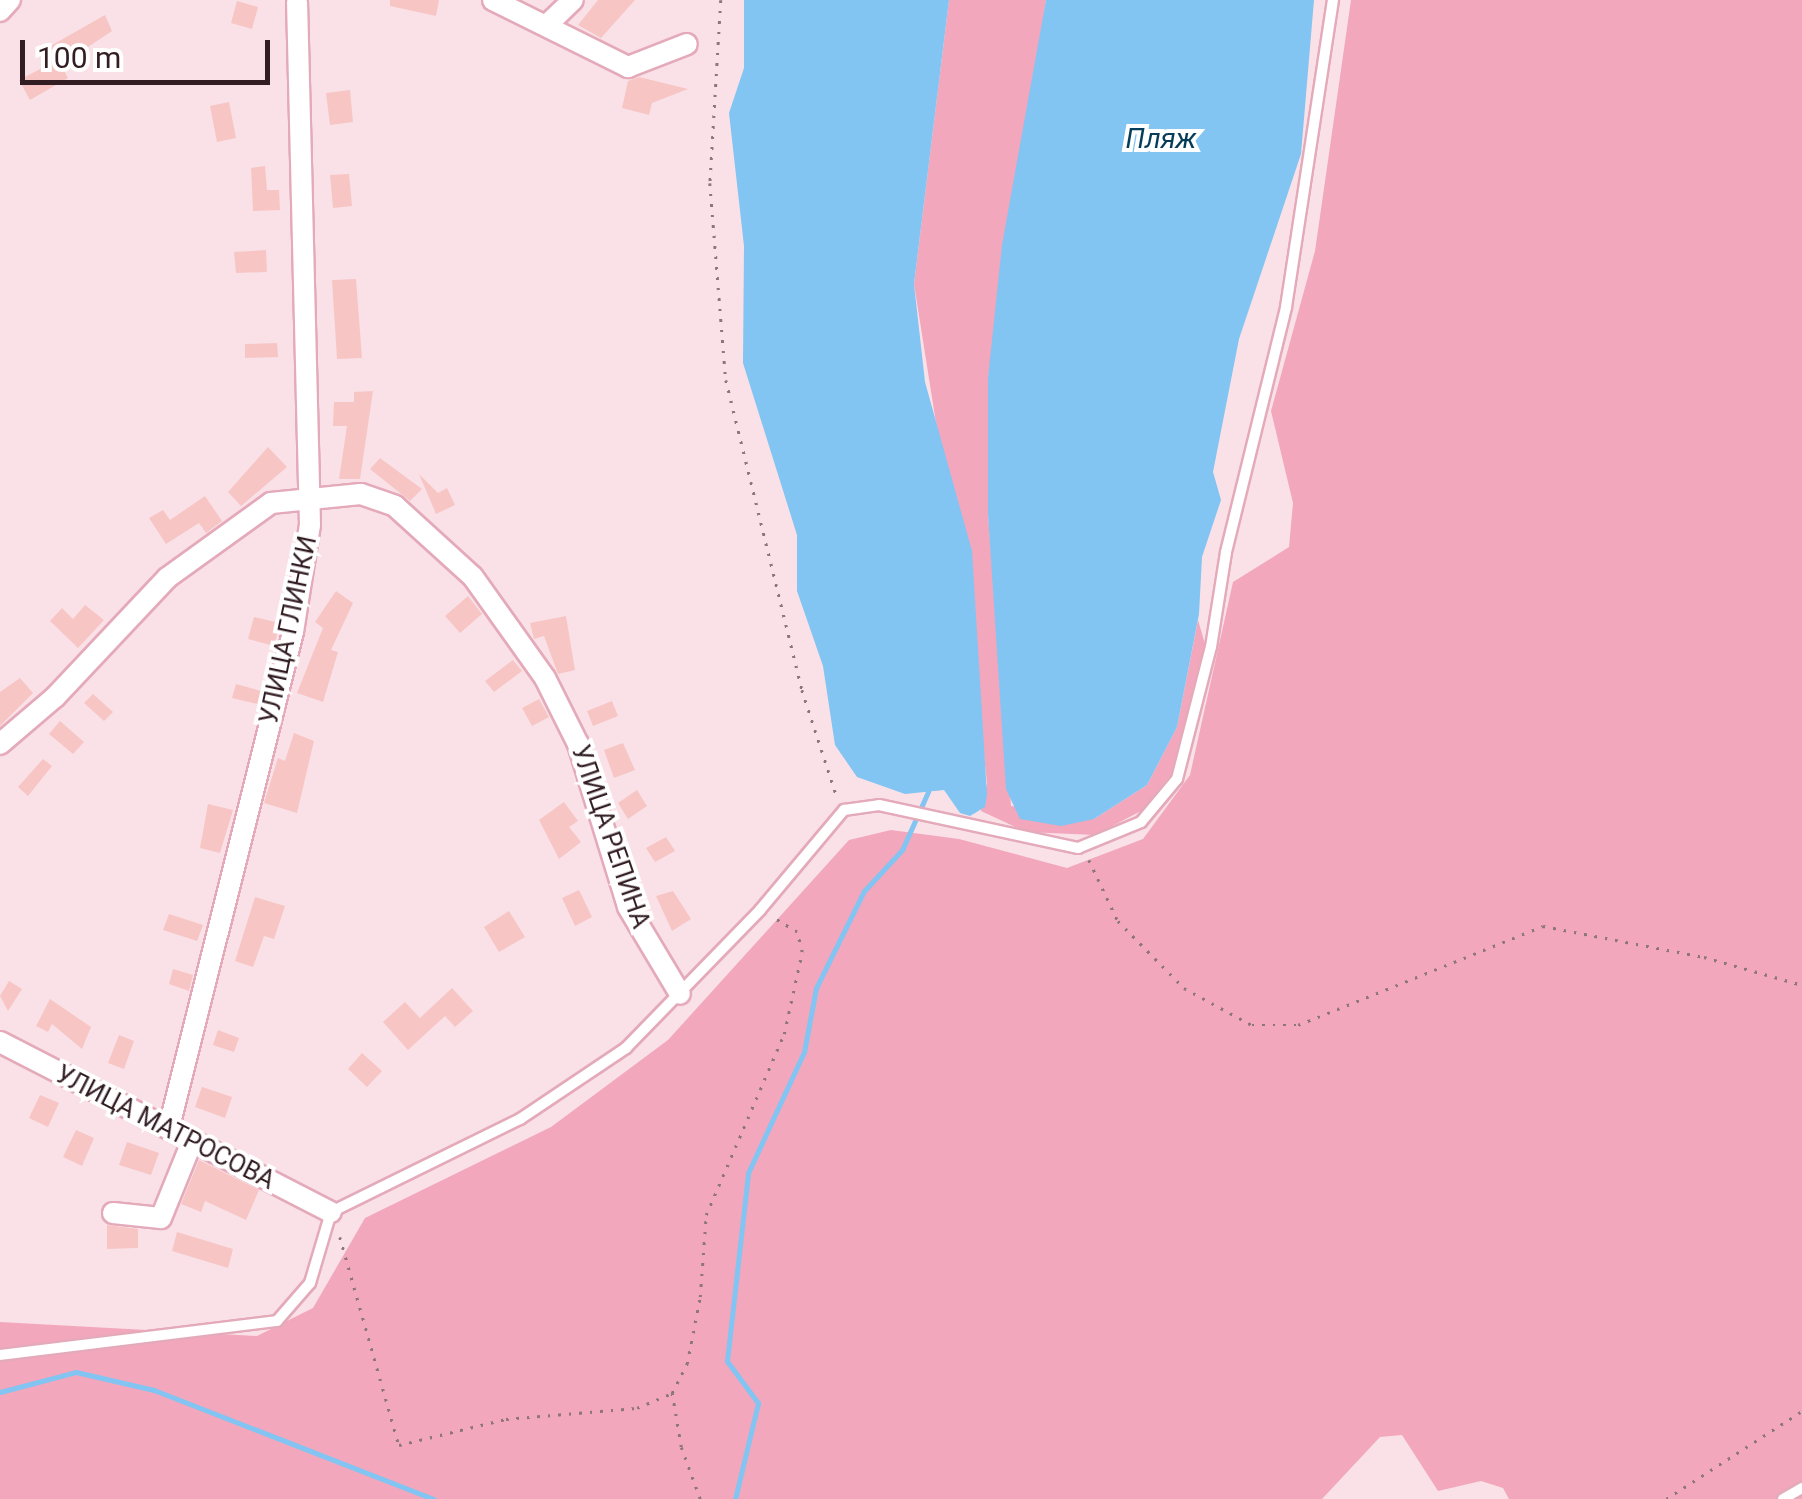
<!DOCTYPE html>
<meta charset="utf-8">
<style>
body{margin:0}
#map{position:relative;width:1802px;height:1499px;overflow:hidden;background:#f9e1e7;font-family:Roboto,sans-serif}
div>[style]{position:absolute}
.green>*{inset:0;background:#f2a7bd}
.water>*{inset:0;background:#82c4f2}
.stream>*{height:5px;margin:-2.5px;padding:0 2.5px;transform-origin:2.5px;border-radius:2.5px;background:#82c4f2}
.building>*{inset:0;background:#f7c6c4}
.path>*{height:2.5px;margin-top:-1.25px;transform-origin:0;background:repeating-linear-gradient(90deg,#8c767c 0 2.5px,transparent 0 10.5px)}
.roads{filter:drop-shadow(2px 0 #e4aaba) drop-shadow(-2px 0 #e4aaba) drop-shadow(0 2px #e4aaba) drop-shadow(0 -2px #e4aaba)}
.lane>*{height:10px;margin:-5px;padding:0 5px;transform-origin:5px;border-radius:5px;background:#fff}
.street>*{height:20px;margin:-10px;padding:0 10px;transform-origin:10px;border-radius:10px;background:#fff}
span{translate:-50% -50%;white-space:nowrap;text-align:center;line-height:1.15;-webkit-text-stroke:8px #fff;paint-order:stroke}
.street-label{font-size:25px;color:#321d23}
.water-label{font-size:28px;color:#053c5a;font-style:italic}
.scale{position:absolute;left:20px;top:40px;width:250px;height:45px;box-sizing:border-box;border:5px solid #321d23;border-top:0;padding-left:12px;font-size:30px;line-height:35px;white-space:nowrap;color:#321d23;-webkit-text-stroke:8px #fff;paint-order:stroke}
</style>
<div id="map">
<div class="green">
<i style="clip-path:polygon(949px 0,1046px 0,988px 378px,988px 514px,1011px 806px,1094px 819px,1147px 785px,1177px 727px,1198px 620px,1205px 644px,1171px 774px,1141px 811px,1095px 835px,1026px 832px,981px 811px,987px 783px,975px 669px,914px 284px)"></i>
<i style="clip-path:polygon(1351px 0,1802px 0,1802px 1499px,1509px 1499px,1503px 1488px,1481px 1481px,1438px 1491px,1402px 1435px,1380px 1437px,1322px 1499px,0 1499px,0 1322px,257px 1336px,313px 1308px,365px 1218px,551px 1127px,668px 1040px,849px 840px,891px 830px,959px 839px,1067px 868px,1143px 839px,1190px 775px,1233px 582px,1289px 547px,1293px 503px,1271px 411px,1315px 251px)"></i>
</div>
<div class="water">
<i style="clip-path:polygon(744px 0,949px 0,914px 284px,925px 382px,972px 551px,987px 795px,985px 807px,970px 816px,960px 813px,944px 790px,905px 794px,857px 777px,835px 745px,823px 666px,797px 591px,797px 535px,743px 363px,744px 246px,729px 113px,744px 68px)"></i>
<i style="clip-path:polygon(1046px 0,1314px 0,1301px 154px,1239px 339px,1213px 472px,1221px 500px,1202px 557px,1199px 614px,1177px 727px,1147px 785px,1094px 819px,1061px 826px,1020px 819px,1006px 789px,988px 514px,988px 378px,1002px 245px)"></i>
</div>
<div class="stream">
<i style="left:0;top:1392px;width:79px;rotate:-14.7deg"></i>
<i style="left:76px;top:1372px;width:80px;rotate:13deg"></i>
<i style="left:154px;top:1390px;width:300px;rotate:21.3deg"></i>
<i style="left:735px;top:1499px;width:99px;rotate:-76.5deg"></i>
<i style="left:758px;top:1403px;width:52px;rotate:-126.4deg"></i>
<i style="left:727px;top:1361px;width:189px;rotate:-83.6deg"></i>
<i style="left:748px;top:1173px;width:133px;rotate:-65.2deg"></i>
<i style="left:804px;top:1052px;width:65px;rotate:-79.4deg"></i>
<i style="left:816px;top:988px;width:108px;rotate:-63.7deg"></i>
<i style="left:864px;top:891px;width:56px;rotate:-47.2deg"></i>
<i style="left:902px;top:850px;width:64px;rotate:-65.9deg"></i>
</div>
<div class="building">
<i style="clip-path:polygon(390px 0,439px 0,436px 16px,390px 6px)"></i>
<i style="clip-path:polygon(598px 0,635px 0,601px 38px,578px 25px)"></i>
<i style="clip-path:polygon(237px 1px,258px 7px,252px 29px,231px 23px)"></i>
<i style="clip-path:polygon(105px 15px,112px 31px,61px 65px,68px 78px,30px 100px,19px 80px,48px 65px,40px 52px)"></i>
<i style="clip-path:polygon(639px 77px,688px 89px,652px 103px,649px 115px,622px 108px,628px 81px)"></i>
<i style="clip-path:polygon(350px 90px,353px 122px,330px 125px,326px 93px)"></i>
<i style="clip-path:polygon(229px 102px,236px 138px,217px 142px,210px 106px)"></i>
<i style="clip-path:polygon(265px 166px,267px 190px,279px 190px,280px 210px,253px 211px,251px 168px)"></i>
<i style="clip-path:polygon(349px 174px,352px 206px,333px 208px,330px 175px)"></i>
<i style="clip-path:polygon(266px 250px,267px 272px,236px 273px,234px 252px)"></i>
<i style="clip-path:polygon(356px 279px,362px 358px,337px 359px,332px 280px)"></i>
<i style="clip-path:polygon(277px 343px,278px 357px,245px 358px,245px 344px)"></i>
<i style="clip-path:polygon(373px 391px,360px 479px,339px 479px,347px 426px,333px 426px,334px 402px,354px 402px,354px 392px)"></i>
<i style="clip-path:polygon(268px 447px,287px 467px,241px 506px,228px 492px)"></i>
<i style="clip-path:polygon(380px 458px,422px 489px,410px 501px,370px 469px)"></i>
<i style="clip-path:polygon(419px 474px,438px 493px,447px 488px,455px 505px,436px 514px)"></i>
<i style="clip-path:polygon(205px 496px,222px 521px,206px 533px,199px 523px,166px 544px,149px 518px,163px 510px,170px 520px)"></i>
<i style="clip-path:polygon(336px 591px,353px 603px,331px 650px,338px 652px,323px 702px,297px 693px,323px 628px,315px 622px)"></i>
<i style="clip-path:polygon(468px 596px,482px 614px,460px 633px,445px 616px)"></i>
<i style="clip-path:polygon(85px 605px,104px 620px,78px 648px,50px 621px,62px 608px,73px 619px)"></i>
<i style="clip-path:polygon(566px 616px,575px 670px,558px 674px,544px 636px,534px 639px,530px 623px)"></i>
<i style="clip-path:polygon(254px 617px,280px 623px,274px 646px,248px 639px)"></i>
<i style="clip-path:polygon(513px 660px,522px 671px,494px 692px,485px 681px)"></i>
<i style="clip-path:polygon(20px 678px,33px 693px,0 726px,0 692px)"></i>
<i style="clip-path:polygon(236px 684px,261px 691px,257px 704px,232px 698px)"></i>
<i style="clip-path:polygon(93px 694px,113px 712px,104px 721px,84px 703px)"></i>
<i style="clip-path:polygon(539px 699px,549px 717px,532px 726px,522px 708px)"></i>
<i style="clip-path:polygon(612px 701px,618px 716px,593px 726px,587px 711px)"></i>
<i style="clip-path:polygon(60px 721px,84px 742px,73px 754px,49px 734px)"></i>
<i style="clip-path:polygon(294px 733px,314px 741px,297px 813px,264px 803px,278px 758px,285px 761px)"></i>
<i style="clip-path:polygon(623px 743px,635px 770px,614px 778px,604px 750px)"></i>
<i style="clip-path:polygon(43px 759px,52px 766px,28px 796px,18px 787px)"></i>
<i style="clip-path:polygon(637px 790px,647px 806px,628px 819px,618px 803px)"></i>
<i style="clip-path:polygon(564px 802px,578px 821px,569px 827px,581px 842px,559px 859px,539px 820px)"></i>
<i style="clip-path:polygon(208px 804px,233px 810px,220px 853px,200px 848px)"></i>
<i style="clip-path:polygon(666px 837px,675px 851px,655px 862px,646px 848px)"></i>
<i style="clip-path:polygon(579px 890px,592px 917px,575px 926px,562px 898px)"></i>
<i style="clip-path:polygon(673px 891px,691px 919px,672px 931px,656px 896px)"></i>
<i style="clip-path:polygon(255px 897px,285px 906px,274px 939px,264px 936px,253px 967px,235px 961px)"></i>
<i style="clip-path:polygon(509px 911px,525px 937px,499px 952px,484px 927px)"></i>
<i style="clip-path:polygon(169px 914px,203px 925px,197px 941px,163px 930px)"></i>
<i style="clip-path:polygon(173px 969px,193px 975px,189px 991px,169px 984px)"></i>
<i style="clip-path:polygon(9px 981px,22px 989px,8px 1011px,0 996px)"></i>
<i style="clip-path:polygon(452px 988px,473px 1011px,455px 1027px,445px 1016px,408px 1050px,383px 1022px,405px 1002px,420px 1018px)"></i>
<i style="clip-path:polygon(50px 999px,91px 1027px,82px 1049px,52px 1024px,48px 1032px,36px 1026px)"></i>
<i style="clip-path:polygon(218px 1030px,239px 1038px,234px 1052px,213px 1045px)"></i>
<i style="clip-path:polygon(119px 1035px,134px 1041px,124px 1069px,108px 1063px)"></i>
<i style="clip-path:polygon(362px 1053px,382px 1071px,367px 1087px,348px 1069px)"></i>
<i style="clip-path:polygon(202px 1087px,232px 1097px,225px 1118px,195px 1107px)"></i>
<i style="clip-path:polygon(40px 1095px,59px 1103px,48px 1127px,29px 1118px)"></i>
<i style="clip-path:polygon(76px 1130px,94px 1138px,82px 1166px,63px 1157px)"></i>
<i style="clip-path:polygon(127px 1142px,159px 1153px,151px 1175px,119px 1165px)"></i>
<i style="clip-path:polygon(199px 1160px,259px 1190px,246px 1220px,205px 1201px,201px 1212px,181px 1204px)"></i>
<i style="clip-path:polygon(107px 1225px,138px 1229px,138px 1248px,107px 1249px)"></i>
<i style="clip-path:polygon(177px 1232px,233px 1249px,228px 1268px,172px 1251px)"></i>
</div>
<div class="path">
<i style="left:721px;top:0;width:183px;rotate:93.4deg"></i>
<i style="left:710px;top:183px;width:198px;rotate:85.4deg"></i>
<i style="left:726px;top:380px;width:319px;rotate:76.2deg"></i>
<i style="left:802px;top:690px;width:113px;rotate:71.9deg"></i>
<i style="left:1089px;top:860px;width:68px;rotate:64.6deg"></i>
<i style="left:1118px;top:921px;width:94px;rotate:45.4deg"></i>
<i style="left:1184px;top:988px;width:77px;rotate:28.6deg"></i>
<i style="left:1252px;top:1025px;width:46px"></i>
<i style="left:1298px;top:1025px;width:264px;rotate:-22deg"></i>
<i style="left:1543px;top:926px;width:164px;rotate:10.9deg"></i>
<i style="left:1704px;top:957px;width:102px;rotate:15.9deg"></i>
<i style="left:340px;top:1237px;width:216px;rotate:74.2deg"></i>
<i style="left:399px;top:1445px;width:110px;rotate:-13.7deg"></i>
<i style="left:506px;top:1419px;width:131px;rotate:-4.8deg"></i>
<i style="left:637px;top:1408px;width:38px;rotate:-23deg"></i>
<i style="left:700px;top:1499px;width:55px;rotate:-110.1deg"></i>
<i style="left:681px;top:1447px;width:55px;rotate:-99.5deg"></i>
<i style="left:672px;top:1393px;width:33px;rotate:-63deg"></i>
<i style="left:687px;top:1364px;width:68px;rotate:-79deg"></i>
<i style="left:700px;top:1297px;width:82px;rotate:-85.8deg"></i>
<i style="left:706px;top:1215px;width:197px;rotate:-66.7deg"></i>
<i style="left:784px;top:1034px;width:84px;rotate:-77.6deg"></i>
<i style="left:802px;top:952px;width:21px;rotate:-104deg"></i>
<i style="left:797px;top:932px;width:29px;rotate:-149deg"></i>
<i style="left:1666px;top:1499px;width:162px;rotate:-32.9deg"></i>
</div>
<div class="roads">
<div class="lane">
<i style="left:0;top:1355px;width:279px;rotate:-7deg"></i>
<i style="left:277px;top:1321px;width:50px;rotate:-49deg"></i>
<i style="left:310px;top:1283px;width:74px;rotate:-73.5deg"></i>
<i style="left:331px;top:1212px;width:211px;rotate:-26.2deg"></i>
<i style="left:520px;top:1119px;width:128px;rotate:-33.8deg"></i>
<i style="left:626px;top:1048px;width:192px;rotate:-45.8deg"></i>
<i style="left:760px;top:910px;width:131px;rotate:-50deg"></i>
<i style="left:844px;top:810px;width:35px;rotate:-8deg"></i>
<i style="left:879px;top:805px;width:204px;rotate:12.2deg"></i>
<i style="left:1078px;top:848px;width:68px;rotate:-22.4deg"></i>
<i style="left:1141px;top:822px;width:56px;rotate:-50.1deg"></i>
<i style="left:1177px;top:779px;width:136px;rotate:-75.6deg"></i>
<i style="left:1211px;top:647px;width:96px;rotate:-81deg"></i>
<i style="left:1226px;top:552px;width:252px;rotate:-76.2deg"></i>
<i style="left:1286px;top:307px;width:311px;rotate:-81.3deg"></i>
<i style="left:1783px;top:1499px;width:22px;rotate:-30deg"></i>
</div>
<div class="street">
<i style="left:493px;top:0;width:151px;rotate:26.4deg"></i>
<i style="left:628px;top:67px;width:63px;rotate:-21.3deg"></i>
<i style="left:0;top:11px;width:15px;rotate:-48deg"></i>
<i style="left:549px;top:23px;width:33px;rotate:-44deg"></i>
<i style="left:0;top:744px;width:72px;rotate:-40.5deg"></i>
<i style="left:55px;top:697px;width:163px;rotate:-46.7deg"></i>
<i style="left:167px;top:578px;width:128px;rotate:-35.8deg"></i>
<i style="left:271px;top:503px;width:90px;rotate:-5.7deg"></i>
<i style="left:361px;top:494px;width:36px;rotate:19deg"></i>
<i style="left:395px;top:506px;width:105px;rotate:42.3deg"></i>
<i style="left:473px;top:577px;width:124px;rotate:54.5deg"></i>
<i style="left:545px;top:678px;width:74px;rotate:63.4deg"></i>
<i style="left:578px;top:744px;width:170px;rotate:72.9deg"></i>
<i style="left:628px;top:907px;width:101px;rotate:59.1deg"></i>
<i style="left:0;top:1042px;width:372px;rotate:27.2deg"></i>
<i style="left:169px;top:1127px;width:510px;rotate:-75.94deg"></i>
<i style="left:293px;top:632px;width:108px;rotate:-81deg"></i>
<i style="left:310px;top:525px;width:523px;rotate:-91.42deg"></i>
<i style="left:113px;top:1213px;width:48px;rotate:5.9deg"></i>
<i style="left:161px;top:1218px;width:85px;rotate:-67.9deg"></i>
</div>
</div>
<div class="street-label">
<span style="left:289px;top:630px;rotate:-78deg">УЛИЦА ГЛИНКИ</span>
<span style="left:610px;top:837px;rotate:71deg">УЛИЦА РЕПИНА</span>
<span style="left:165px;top:1128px;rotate:27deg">УЛИЦА МАТРОСОВА</span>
</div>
<div class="water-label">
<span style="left:1161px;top:139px">Пляж</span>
</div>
<div class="scale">100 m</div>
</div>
